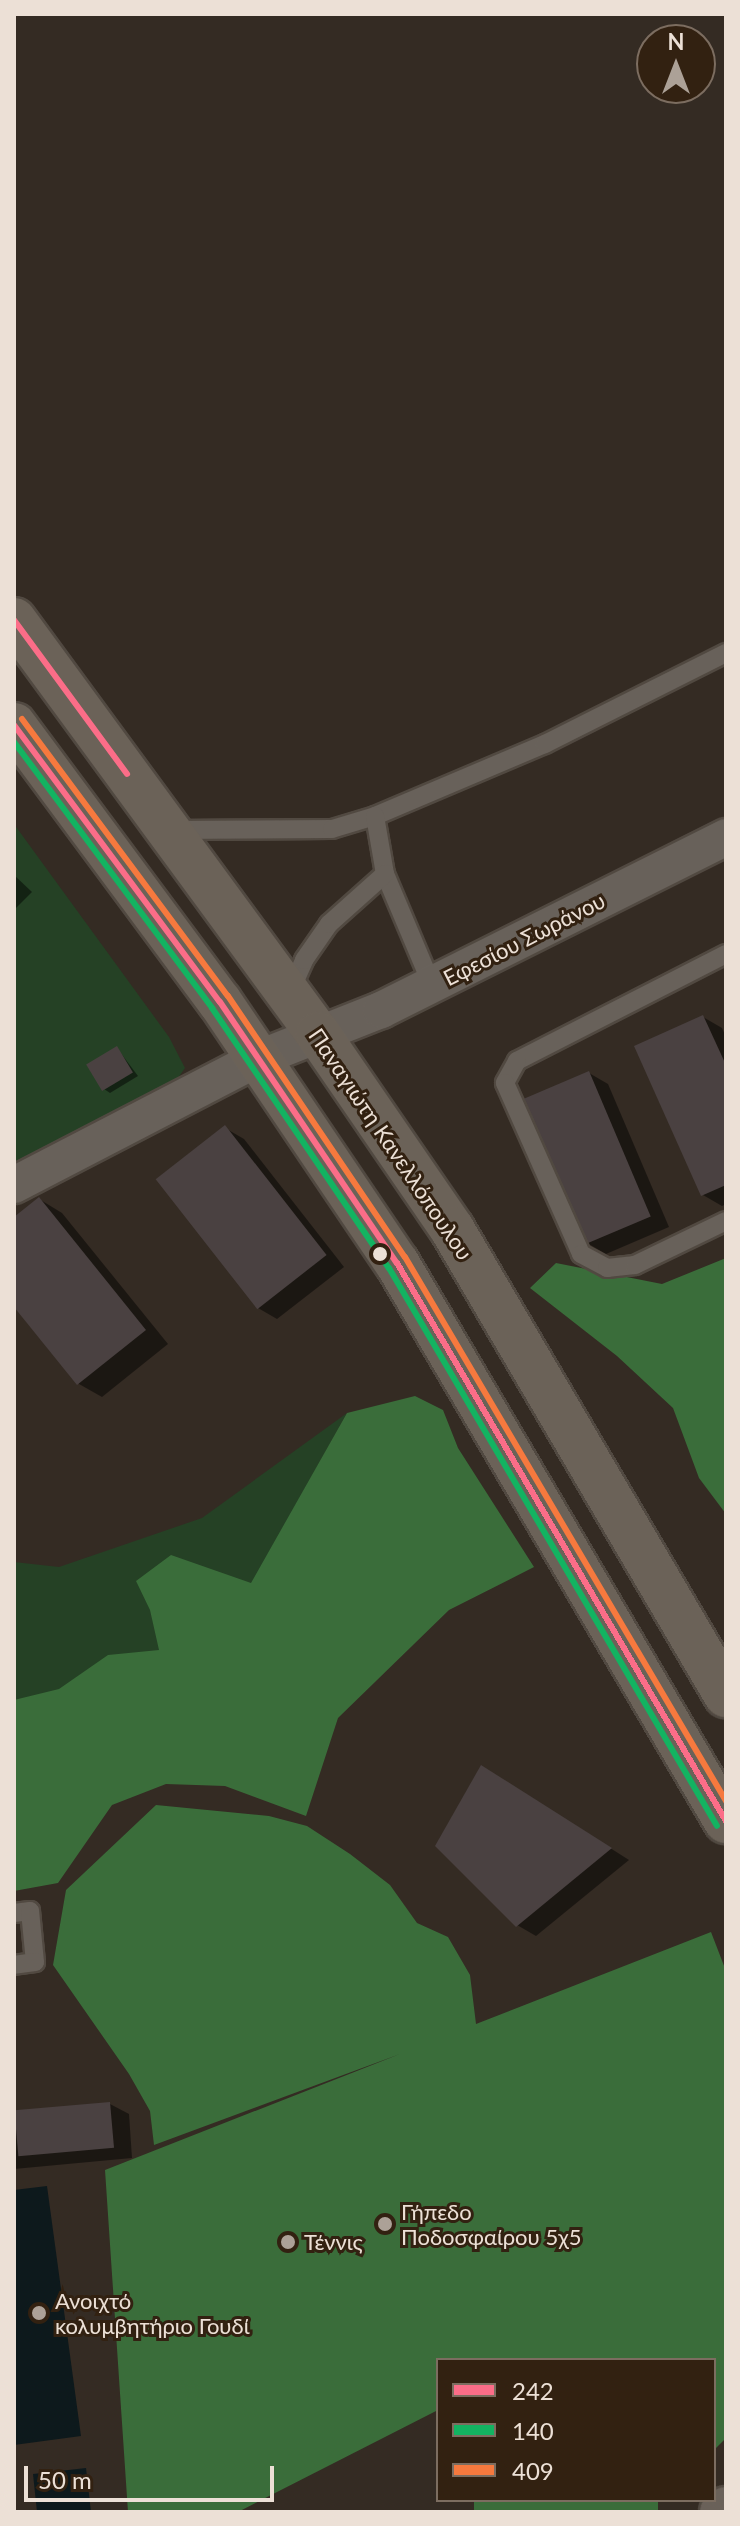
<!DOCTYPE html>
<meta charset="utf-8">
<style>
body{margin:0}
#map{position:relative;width:740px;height:2526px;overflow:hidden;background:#342b23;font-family:Lato,sans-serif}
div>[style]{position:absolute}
.green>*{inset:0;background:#254125}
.forest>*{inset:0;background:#3a6d3a;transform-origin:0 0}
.water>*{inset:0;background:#0d191c}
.shadow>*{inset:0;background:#0007}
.building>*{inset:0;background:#4a4141;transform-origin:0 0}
.roads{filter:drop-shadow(2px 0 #514941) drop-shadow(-2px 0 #514941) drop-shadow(0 2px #514941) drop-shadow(0 -2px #514941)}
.lane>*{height:18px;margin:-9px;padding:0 9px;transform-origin:9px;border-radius:9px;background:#68615a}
.street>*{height:36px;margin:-18px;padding:0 18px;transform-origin:18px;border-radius:18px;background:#68615a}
.secondary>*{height:44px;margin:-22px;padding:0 22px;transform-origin:22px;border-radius:22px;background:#6a6159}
.primary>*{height:44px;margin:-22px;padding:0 22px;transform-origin:22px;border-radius:22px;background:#6b6258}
.bus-1>*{height:6px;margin:-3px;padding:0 3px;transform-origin:3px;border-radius:3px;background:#fb6d88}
.bus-2>*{height:6px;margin:-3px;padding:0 3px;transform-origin:3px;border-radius:3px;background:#13b361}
.bus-3>*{height:6px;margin:-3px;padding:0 3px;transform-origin:3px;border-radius:3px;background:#f6793e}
.dots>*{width:22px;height:22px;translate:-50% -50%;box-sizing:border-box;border:4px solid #322111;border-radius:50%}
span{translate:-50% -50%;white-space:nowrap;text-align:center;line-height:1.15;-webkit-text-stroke:6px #322111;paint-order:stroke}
.street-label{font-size:22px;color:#ece0d6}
.poi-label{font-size:22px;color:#ece0d6}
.left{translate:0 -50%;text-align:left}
.frame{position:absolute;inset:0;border:16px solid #ece0d6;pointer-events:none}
.legend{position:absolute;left:436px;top:2358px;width:280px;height:144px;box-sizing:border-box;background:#322111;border:2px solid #7c6d60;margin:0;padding:10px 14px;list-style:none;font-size:24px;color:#ece0d6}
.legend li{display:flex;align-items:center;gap:16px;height:40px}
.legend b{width:40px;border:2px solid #7c6d60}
.north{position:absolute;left:636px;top:24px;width:80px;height:80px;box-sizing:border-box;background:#322111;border:2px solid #7c6d60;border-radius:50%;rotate:0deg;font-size:22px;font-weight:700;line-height:32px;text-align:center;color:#ece0d6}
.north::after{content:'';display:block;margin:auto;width:28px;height:36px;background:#aca197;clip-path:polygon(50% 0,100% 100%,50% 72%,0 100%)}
.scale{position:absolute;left:24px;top:2466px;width:250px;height:36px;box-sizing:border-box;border:4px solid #ece0d6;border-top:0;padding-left:10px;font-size:24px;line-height:28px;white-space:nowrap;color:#ece0d6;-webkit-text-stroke:6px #322111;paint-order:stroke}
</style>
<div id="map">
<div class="green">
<div style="clip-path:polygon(14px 824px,169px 1037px,185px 1068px,175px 1082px,14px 1168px)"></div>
<div style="clip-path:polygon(347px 1413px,177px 1719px,14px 1747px,14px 1562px,59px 1567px,202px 1518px)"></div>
</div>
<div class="forest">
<div style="clip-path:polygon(726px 1258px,726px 1514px,699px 1478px,673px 1408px,617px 1356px,530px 1288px,556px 1263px,662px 1284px)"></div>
<div style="clip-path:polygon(415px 1396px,443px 1410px,458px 1448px,534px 1567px,449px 1610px,338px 1718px,306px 1816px,225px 1786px,166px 1784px,112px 1805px,58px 1883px,14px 1891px,14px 1700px,59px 1689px,108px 1655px,159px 1650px,150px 1610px,136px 1581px,171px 1555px,251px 1583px,347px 1413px)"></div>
<div style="clip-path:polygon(156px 1805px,269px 1816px,307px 1826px,350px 1854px,390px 1885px,417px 1923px,448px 1937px,470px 1975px,476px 2024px,711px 1932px,726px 1971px,726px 2438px,714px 2450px,714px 2360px,438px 2360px,438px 2410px,238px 2512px,128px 2512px,105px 2170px,400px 2054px,154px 2145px,150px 2111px,129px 2074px,53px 1965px,66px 1890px)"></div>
<div style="left:474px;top:2500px;width:184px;height:12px"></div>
</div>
<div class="water">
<div style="clip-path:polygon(47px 2186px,81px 2436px,14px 2445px,14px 2190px)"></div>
<div style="clip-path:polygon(86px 2468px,91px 2512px,37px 2512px,33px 2474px)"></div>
</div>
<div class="shadow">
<div style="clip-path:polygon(14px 875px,32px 892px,14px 910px)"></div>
<div style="clip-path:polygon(703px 1017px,722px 1028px,726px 1037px,726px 1204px,722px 1206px,703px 1195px)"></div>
<div style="clip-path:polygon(117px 1048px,138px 1076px,110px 1093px,104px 1089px)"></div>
<div style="clip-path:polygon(589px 1073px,608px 1084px,669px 1227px,606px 1254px,587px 1243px)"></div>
<div style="clip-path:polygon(225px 1128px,244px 1139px,344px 1267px,277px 1319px,258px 1308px,158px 1179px)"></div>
<div style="clip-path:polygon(39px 1199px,62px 1213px,168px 1344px,102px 1397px,79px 1384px,14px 1304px,14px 1219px)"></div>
<div style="clip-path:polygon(500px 1778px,629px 1860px,536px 1936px,517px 1925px)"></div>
<div style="clip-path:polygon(110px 2104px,129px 2114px,132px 2158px,14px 2169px,14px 2112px)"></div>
</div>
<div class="building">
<div style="clip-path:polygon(703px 1015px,726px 1065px,726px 1185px,701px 1196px,634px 1046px)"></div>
<div style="left:117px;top:1046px;width:31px;height:36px;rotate:59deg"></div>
<div style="left:589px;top:1071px;width:158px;height:72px;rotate:67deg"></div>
<div style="left:225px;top:1125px;width:165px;height:88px;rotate:52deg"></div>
<div style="clip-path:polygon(39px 1197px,146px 1330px,77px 1385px,14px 1307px,14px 1217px)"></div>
<div style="clip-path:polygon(481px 1765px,612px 1848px,516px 1927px,435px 1846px)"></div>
<div style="left:110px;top:2102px;width:46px;height:96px;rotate:85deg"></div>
</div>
<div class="roads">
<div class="lane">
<div style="left:375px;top:816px;width:185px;rotate:-23deg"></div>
<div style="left:545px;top:744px;width:203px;rotate:-26.7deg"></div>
<div style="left:171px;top:830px;width:161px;rotate:-0.4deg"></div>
<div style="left:332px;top:829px;width:45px;rotate:-16.8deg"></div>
<div style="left:375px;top:816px;width:59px;rotate:80.2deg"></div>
<div style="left:385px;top:874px;width:121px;rotate:67.1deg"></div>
<div style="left:726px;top:954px;width:235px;rotate:152.9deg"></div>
<div style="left:517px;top:1061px;width:25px;rotate:119deg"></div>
<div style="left:505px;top:1083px;width:187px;rotate:66deg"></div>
<div style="left:581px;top:1254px;width:30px;rotate:28deg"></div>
<div style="left:607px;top:1268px;width:28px;rotate:-6deg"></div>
<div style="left:635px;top:1265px;width:101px;rotate:-25.8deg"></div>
<div style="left:290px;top:992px;width:35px;rotate:-66deg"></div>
<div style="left:304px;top:960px;width:44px;rotate:-55.2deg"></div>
<div style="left:329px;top:924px;width:75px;rotate:-41.8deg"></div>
<div style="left:14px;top:1913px;width:16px;rotate:-7deg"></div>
<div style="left:30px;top:1911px;width:51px;rotate:84.4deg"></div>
<div style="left:35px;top:1962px;width:21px;rotate:172deg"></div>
</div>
<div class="street">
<div style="left:14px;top:1185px;width:274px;rotate:-27.4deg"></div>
<div style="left:257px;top:1059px;width:133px;rotate:-21.6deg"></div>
<div style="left:381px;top:1010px;width:386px;rotate:-26.6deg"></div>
</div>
<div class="secondary">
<div style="left:722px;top:2512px;width:5px;rotate:-37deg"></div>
</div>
<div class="primary">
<div style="left:14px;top:620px;width:514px;rotate:53.71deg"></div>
<div style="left:318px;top:1034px;width:237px;rotate:55.5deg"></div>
<div style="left:452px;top:1229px;width:541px;rotate:59.55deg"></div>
<div style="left:14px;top:725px;width:345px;rotate:53.4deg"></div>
<div style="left:220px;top:1002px;width:315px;rotate:55.9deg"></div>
<div style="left:397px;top:1263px;width:648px;rotate:59.48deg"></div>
</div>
</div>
<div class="bus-1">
<div style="left:14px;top:620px;width:191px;rotate:53.7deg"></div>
<div style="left:14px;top:725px;width:345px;rotate:53.4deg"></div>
<div style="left:220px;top:1002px;width:315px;rotate:55.9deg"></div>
<div style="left:397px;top:1263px;width:648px;rotate:59.48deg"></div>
</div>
<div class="bus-2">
<div style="left:14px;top:742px;width:332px;rotate:53.3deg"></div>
<div style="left:212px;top:1008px;width:315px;rotate:55.8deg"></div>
<div style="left:389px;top:1268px;width:647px;rotate:59.55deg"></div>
</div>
<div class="bus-3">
<div style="left:22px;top:719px;width:345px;rotate:53.4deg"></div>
<div style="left:228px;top:996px;width:315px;rotate:55.9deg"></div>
<div style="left:405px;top:1257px;width:632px;rotate:59.46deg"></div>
</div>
<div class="dots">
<div style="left:380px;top:1254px;background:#ece0d6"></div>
<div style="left:385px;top:2224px;background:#aca197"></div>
<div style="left:288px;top:2242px;background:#aca197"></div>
<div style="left:39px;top:2313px;background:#aca197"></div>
</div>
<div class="street-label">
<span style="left:524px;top:939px;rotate:-27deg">Εφεσίου Σωράνου</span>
<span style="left:391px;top:1144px;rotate:56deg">Παναγιώτη Κανελλόπουλου</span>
</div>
<div class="poi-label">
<span class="left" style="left:401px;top:2224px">Γήπεδο<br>Ποδοσφαίρου 5χ5</span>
<span class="left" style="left:304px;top:2242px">Τέννις</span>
<span class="left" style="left:55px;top:2313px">Ανοιχτό<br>κολυμβητήριο Γουδί</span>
</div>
<div class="frame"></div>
<ul class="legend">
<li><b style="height:10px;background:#fb6d88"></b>242</li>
<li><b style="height:10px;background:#13b361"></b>140</li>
<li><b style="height:10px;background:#f6793e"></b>409</li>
</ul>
<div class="north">N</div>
<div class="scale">50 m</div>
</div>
